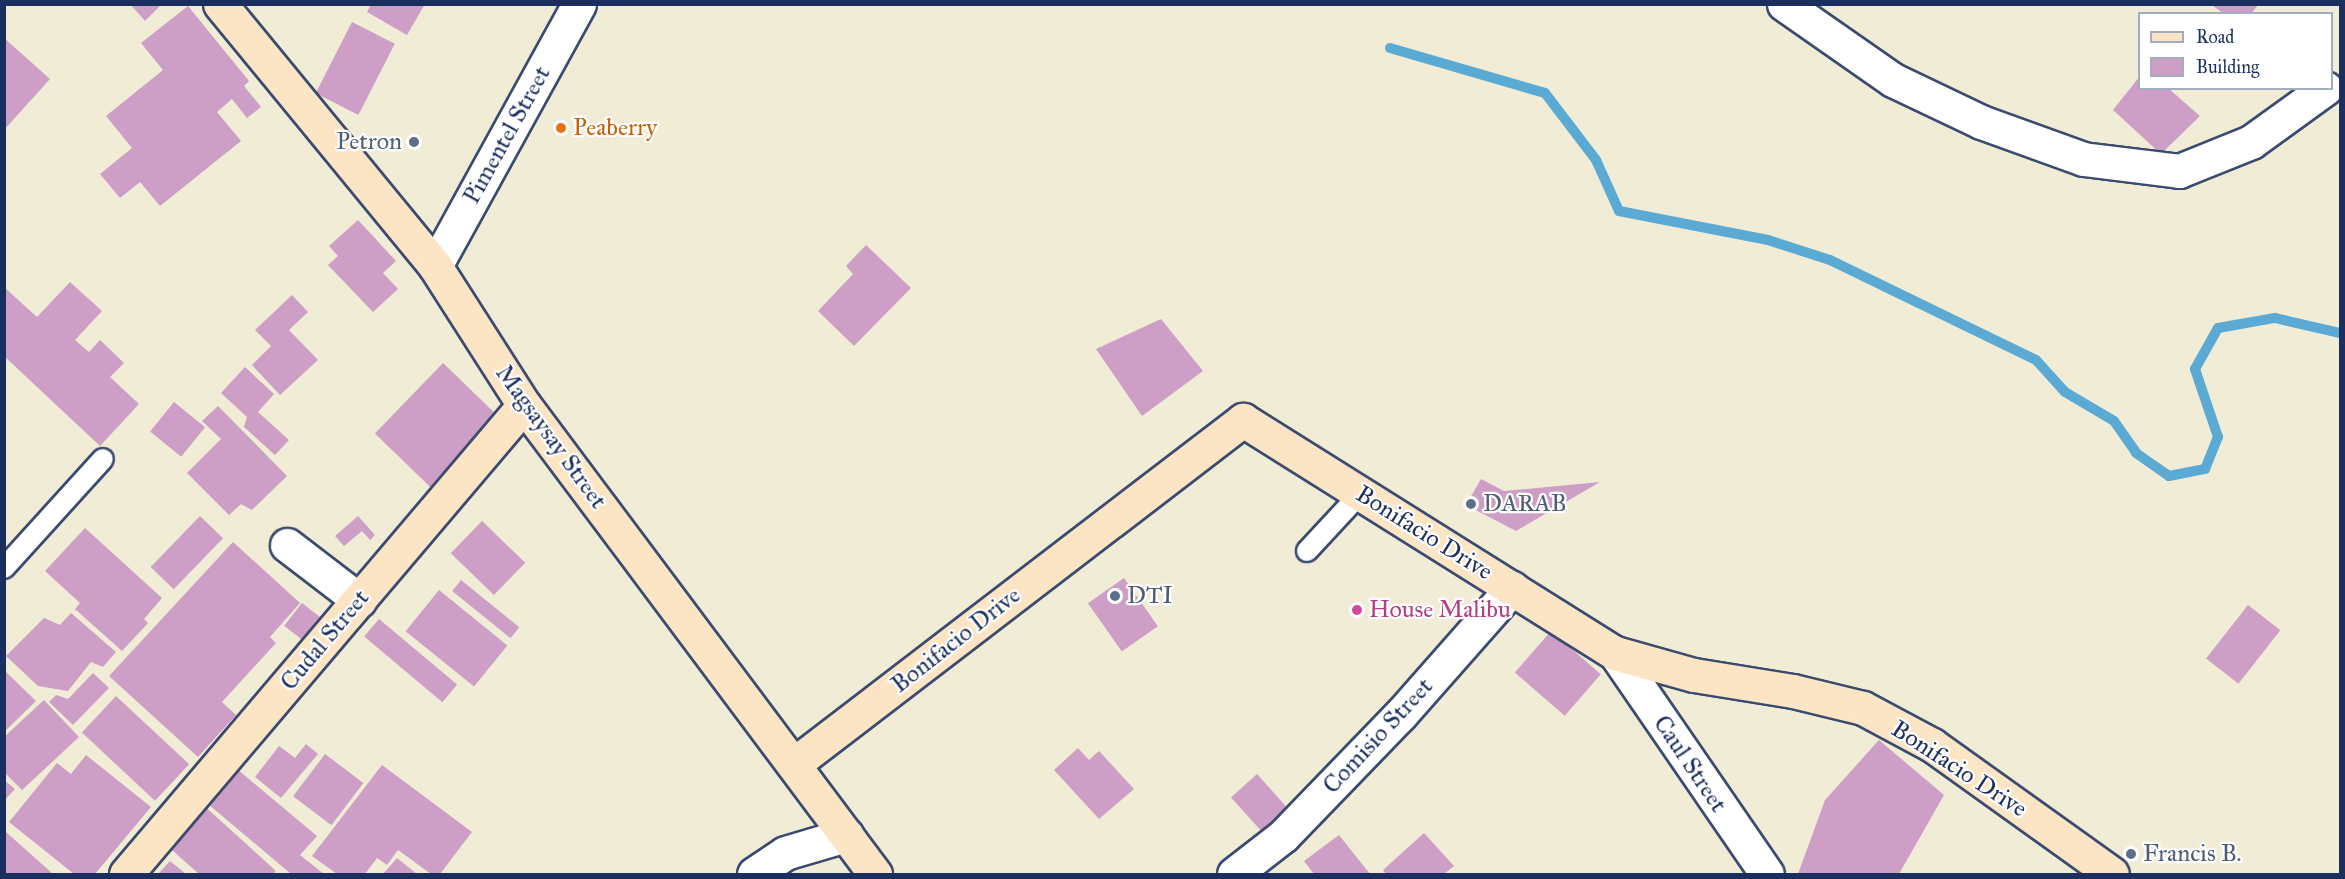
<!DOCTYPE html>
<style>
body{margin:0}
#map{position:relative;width:2345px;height:879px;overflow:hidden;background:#f1ecd6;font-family:"IM FELL Great Primer",serif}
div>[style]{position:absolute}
.stream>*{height:10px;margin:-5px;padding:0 5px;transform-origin:5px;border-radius:5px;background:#5aaad4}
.building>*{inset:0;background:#cd9fc6;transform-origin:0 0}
.roads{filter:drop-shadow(2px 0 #3b4b70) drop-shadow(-2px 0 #3b4b70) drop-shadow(0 2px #3b4b70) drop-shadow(0 -2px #3b4b70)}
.lane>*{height:20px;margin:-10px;padding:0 10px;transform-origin:10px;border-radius:10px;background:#fff}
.street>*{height:33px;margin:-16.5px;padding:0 16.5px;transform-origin:16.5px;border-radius:16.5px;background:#fff}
.secondary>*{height:33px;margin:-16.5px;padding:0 16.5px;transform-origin:16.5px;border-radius:16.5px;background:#fce5c4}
.dots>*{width:16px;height:16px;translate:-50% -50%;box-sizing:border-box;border:3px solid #fff;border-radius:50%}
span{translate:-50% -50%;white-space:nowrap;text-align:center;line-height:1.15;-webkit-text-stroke:4.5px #fff;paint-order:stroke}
.food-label{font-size:24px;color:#c56008}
.left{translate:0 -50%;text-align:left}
.street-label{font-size:24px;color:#1b2f5e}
.service-label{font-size:24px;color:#4e5e75}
.right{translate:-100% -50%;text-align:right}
.hotel-label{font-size:24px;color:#b23c85}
.frame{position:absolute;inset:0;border:6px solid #1b2f5e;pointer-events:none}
.legend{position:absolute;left:2138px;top:12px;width:195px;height:78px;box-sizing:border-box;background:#fff;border:2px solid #a4acbf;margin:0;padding:8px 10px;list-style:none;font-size:18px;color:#1b2f5e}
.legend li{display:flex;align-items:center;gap:12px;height:30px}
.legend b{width:30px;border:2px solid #a4acbf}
</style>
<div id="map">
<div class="stream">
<div style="left:1390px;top:48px;width:161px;rotate:16.2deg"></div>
<div style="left:1545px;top:93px;width:84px;rotate:52.7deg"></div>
<div style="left:1596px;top:160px;width:56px;rotate:65.7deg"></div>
<div style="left:1619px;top:211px;width:152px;rotate:11deg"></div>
<div style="left:1768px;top:240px;width:65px;rotate:17.9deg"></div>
<div style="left:1830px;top:260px;width:229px;rotate:25.9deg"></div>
<div style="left:2036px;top:360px;width:43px;rotate:47.8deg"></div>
<div style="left:2065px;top:392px;width:57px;rotate:30.6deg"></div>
<div style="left:2114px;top:421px;width:39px;rotate:55deg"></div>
<div style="left:2136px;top:453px;width:40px;rotate:34.9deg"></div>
<div style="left:2169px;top:476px;width:37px;rotate:-11deg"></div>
<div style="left:2205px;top:469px;width:35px;rotate:-68deg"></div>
<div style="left:2218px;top:437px;width:72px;rotate:-108.7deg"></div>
<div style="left:2195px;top:369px;width:47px;rotate:-60.7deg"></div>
<div style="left:2218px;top:328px;width:58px;rotate:-10deg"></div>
<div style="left:2275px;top:318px;width:67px;rotate:13deg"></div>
</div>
<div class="building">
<div style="clip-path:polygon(130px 4px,162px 4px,145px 21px)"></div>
<div style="clip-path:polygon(371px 4px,425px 4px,407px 35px,367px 12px)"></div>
<div style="clip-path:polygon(2212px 5px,2258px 5px,2251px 14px,2224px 14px)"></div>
<div style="clip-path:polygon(188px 6px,249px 81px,244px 86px,261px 107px,247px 118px,232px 99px,217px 112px,241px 141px,160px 206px,140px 182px,120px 198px,100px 174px,132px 148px,106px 116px,163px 70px,141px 43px)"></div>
<div style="left:352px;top:22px;width:48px;height:80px;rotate:27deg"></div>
<div style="clip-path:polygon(4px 38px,50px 79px,4px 130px)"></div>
<div style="clip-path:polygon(2140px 76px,2140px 88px,2168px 88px,2200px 116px,2161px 154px,2113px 110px)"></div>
<div style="clip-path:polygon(358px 220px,396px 261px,383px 273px,398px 289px,373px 312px,328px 265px,338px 256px,329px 246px)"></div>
<div style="clip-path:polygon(866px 245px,911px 288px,854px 346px,818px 311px,853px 274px,846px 266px)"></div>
<div style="clip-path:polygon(70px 282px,102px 311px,75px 340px,89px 352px,100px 340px,124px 363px,110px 377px,139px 404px,100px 446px,4px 356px,4px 287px,37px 317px)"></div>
<div style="clip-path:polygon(292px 295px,308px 312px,289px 330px,318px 360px,280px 395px,252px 365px,271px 346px,255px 330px)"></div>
<div style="clip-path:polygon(1161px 319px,1203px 371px,1142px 416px,1096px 349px)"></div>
<div style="left:443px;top:363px;width:78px;height:98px;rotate:44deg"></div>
<div style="clip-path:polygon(245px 367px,274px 394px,258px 412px,289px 440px,275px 455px,244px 427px,247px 417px,221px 393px)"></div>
<div style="left:174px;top:402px;width:40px;height:38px;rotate:39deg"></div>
<div style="clip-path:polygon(218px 406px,287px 476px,252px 510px,241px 504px,229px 515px,187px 473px,221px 439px,202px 421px)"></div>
<div style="clip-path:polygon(1481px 479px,1504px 491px,1600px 482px,1516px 531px,1466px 505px)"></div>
<div style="left:200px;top:516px;width:32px;height:71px;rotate:44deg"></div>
<div style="clip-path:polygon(358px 516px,375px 535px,370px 540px,362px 531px,344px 546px,335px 536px)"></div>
<div style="left:482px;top:521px;width:60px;height:45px;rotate:44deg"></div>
<div style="clip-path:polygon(85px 528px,162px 598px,144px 619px,148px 623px,122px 651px,75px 609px,80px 603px,45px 571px)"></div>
<div style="clip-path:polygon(233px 542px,300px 603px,270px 637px,276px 643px,222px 702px,236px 715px,198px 757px,109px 676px)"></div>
<div style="left:1124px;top:578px;width:59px;height:44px;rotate:55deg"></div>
<div style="left:461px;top:580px;width:75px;height:14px;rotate:39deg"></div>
<div style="left:439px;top:590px;width:88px;height:53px;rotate:39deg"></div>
<div style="left:302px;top:603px;width:28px;height:29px;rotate:38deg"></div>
<div style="left:2248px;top:605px;width:41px;height:68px;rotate:38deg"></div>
<div style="clip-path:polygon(71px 613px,116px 652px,103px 667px,91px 662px,68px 691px,38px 686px,6px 656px,44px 618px,60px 625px)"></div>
<div style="left:379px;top:619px;width:102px;height:23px;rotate:40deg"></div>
<div style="left:1551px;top:631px;width:66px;height:55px;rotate:41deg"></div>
<div style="clip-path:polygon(4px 670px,36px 701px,4px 732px)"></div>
<div style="clip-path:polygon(93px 673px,109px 688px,73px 725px,49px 702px,56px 695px,68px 699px)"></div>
<div style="left:116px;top:696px;width:100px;height:50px;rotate:43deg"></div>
<div style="clip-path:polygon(44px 700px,79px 737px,22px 790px,4px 772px,4px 737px)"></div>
<div style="clip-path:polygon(1879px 740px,1944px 795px,1899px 874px,1798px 874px,1825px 800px)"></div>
<div style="clip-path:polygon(306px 744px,318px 754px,281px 798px,255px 777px,279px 746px,295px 758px)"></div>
<div style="clip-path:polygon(1078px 748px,1089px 760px,1099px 751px,1134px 789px,1099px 819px,1054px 770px)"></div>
<div style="left:325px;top:754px;width:48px;height:53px;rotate:37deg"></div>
<div style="clip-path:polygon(86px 755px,151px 807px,95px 874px,74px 874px,9px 822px,57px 763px,71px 774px)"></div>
<div style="clip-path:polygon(382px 765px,472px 832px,440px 874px,431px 874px,398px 850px,387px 865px,377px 858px,365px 874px,337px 874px,312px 856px)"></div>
<div style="clip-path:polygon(237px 769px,317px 836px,300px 855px,324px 874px,291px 874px,208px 804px)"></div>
<div style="left:1257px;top:774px;width:47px;height:35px;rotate:48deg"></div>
<div style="clip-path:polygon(4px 780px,15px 789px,4px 801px)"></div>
<div style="clip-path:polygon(201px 803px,276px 871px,273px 874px,199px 874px,164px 843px)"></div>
<div style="clip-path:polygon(6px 832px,53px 874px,4px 874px)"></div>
<div style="clip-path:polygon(1424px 833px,1454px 866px,1444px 874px,1386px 874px,1383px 870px)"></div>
<div style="clip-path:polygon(1339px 835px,1370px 874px,1314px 874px,1304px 861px)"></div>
<div style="clip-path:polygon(397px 858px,417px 874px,383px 874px)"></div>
<div style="clip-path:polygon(170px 861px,186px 874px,158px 874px)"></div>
</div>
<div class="roads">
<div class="lane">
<div style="left:1307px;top:551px;width:78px;rotate:-47.1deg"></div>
<div style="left:4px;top:568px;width:147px;rotate:-47.8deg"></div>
</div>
<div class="street">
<div style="left:1784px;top:4px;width:133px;rotate:34.9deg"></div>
<div style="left:1893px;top:80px;width:98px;rotate:25.5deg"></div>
<div style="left:1981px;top:122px;width:109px;rotate:19.9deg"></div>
<div style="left:2083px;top:159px;width:97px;rotate:7.1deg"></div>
<div style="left:2179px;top:171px;width:78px;rotate:-21.9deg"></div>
<div style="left:2251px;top:142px;width:92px;rotate:-35.8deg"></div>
<div style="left:435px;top:266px;width:299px;rotate:-61.2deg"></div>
<div style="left:287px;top:545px;width:91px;rotate:37.4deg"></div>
<div style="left:1615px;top:653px;width:268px;rotate:55.5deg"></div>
<div style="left:754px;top:874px;width:37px;rotate:-34deg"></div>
<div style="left:785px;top:853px;width:64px;rotate:-16.4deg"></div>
<div style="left:1234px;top:874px;width:62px;rotate:-37.8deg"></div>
<div style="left:1283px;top:836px;width:170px;rotate:-46deg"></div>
<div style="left:1401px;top:714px;width:168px;rotate:-48.6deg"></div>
</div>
<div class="secondary">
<div style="left:220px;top:4px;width:339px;rotate:50.6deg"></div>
<div style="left:435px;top:266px;width:165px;rotate:57.4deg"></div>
<div style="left:524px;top:405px;width:586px;rotate:53.19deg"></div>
<div style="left:794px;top:764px;width:566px;rotate:-37.46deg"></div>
<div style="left:1243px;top:420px;width:439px;rotate:32.1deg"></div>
<div style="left:1615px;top:653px;width:82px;rotate:15.6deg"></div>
<div style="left:1694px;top:675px;width:100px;rotate:9.2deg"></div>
<div style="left:1793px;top:691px;width:72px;rotate:13.7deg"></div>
<div style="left:1863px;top:708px;width:78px;rotate:28.2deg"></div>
<div style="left:1932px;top:745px;width:221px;rotate:35.6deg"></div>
<div style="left:126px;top:874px;width:615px;rotate:-49.68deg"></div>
</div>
</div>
<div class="dots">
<div style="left:561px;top:128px;background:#e8710a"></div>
<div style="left:414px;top:142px;background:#5c6f8a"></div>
<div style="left:1471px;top:504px;background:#5c6f8a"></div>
<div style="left:1115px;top:596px;background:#5c6f8a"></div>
<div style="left:1357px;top:610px;background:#d1479c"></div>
<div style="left:2131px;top:854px;background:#5c6f8a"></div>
</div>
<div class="food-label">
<span class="left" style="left:573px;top:128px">Peaberry</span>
</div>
<div class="street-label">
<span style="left:507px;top:135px;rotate:-61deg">Pimentel Street</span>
<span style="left:551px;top:437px;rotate:54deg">Magsaysay Street</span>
<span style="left:1424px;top:533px;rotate:32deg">Bonifacio Drive</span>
<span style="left:325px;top:640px;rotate:-50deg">Cudal Street</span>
<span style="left:956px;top:640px;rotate:-38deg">Bonifacio Drive</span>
<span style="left:1378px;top:736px;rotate:-47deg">Comisio Street</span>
<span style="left:1690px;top:764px;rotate:56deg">Caul Street</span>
<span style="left:1959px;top:769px;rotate:33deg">Bonifacio Drive</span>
</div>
<div class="service-label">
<span class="right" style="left:402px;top:142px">Petron</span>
<span class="left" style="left:1483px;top:504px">DARAB</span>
<span class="left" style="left:1127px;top:596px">DTI</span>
<span class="left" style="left:2143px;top:854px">Francis B.</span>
</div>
<div class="hotel-label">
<span class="left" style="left:1369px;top:610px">House Malibu</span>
</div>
<div class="frame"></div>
<ul class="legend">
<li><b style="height:8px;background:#fce5c4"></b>Road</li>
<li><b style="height:16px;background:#cd9fc6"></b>Building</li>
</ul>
</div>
